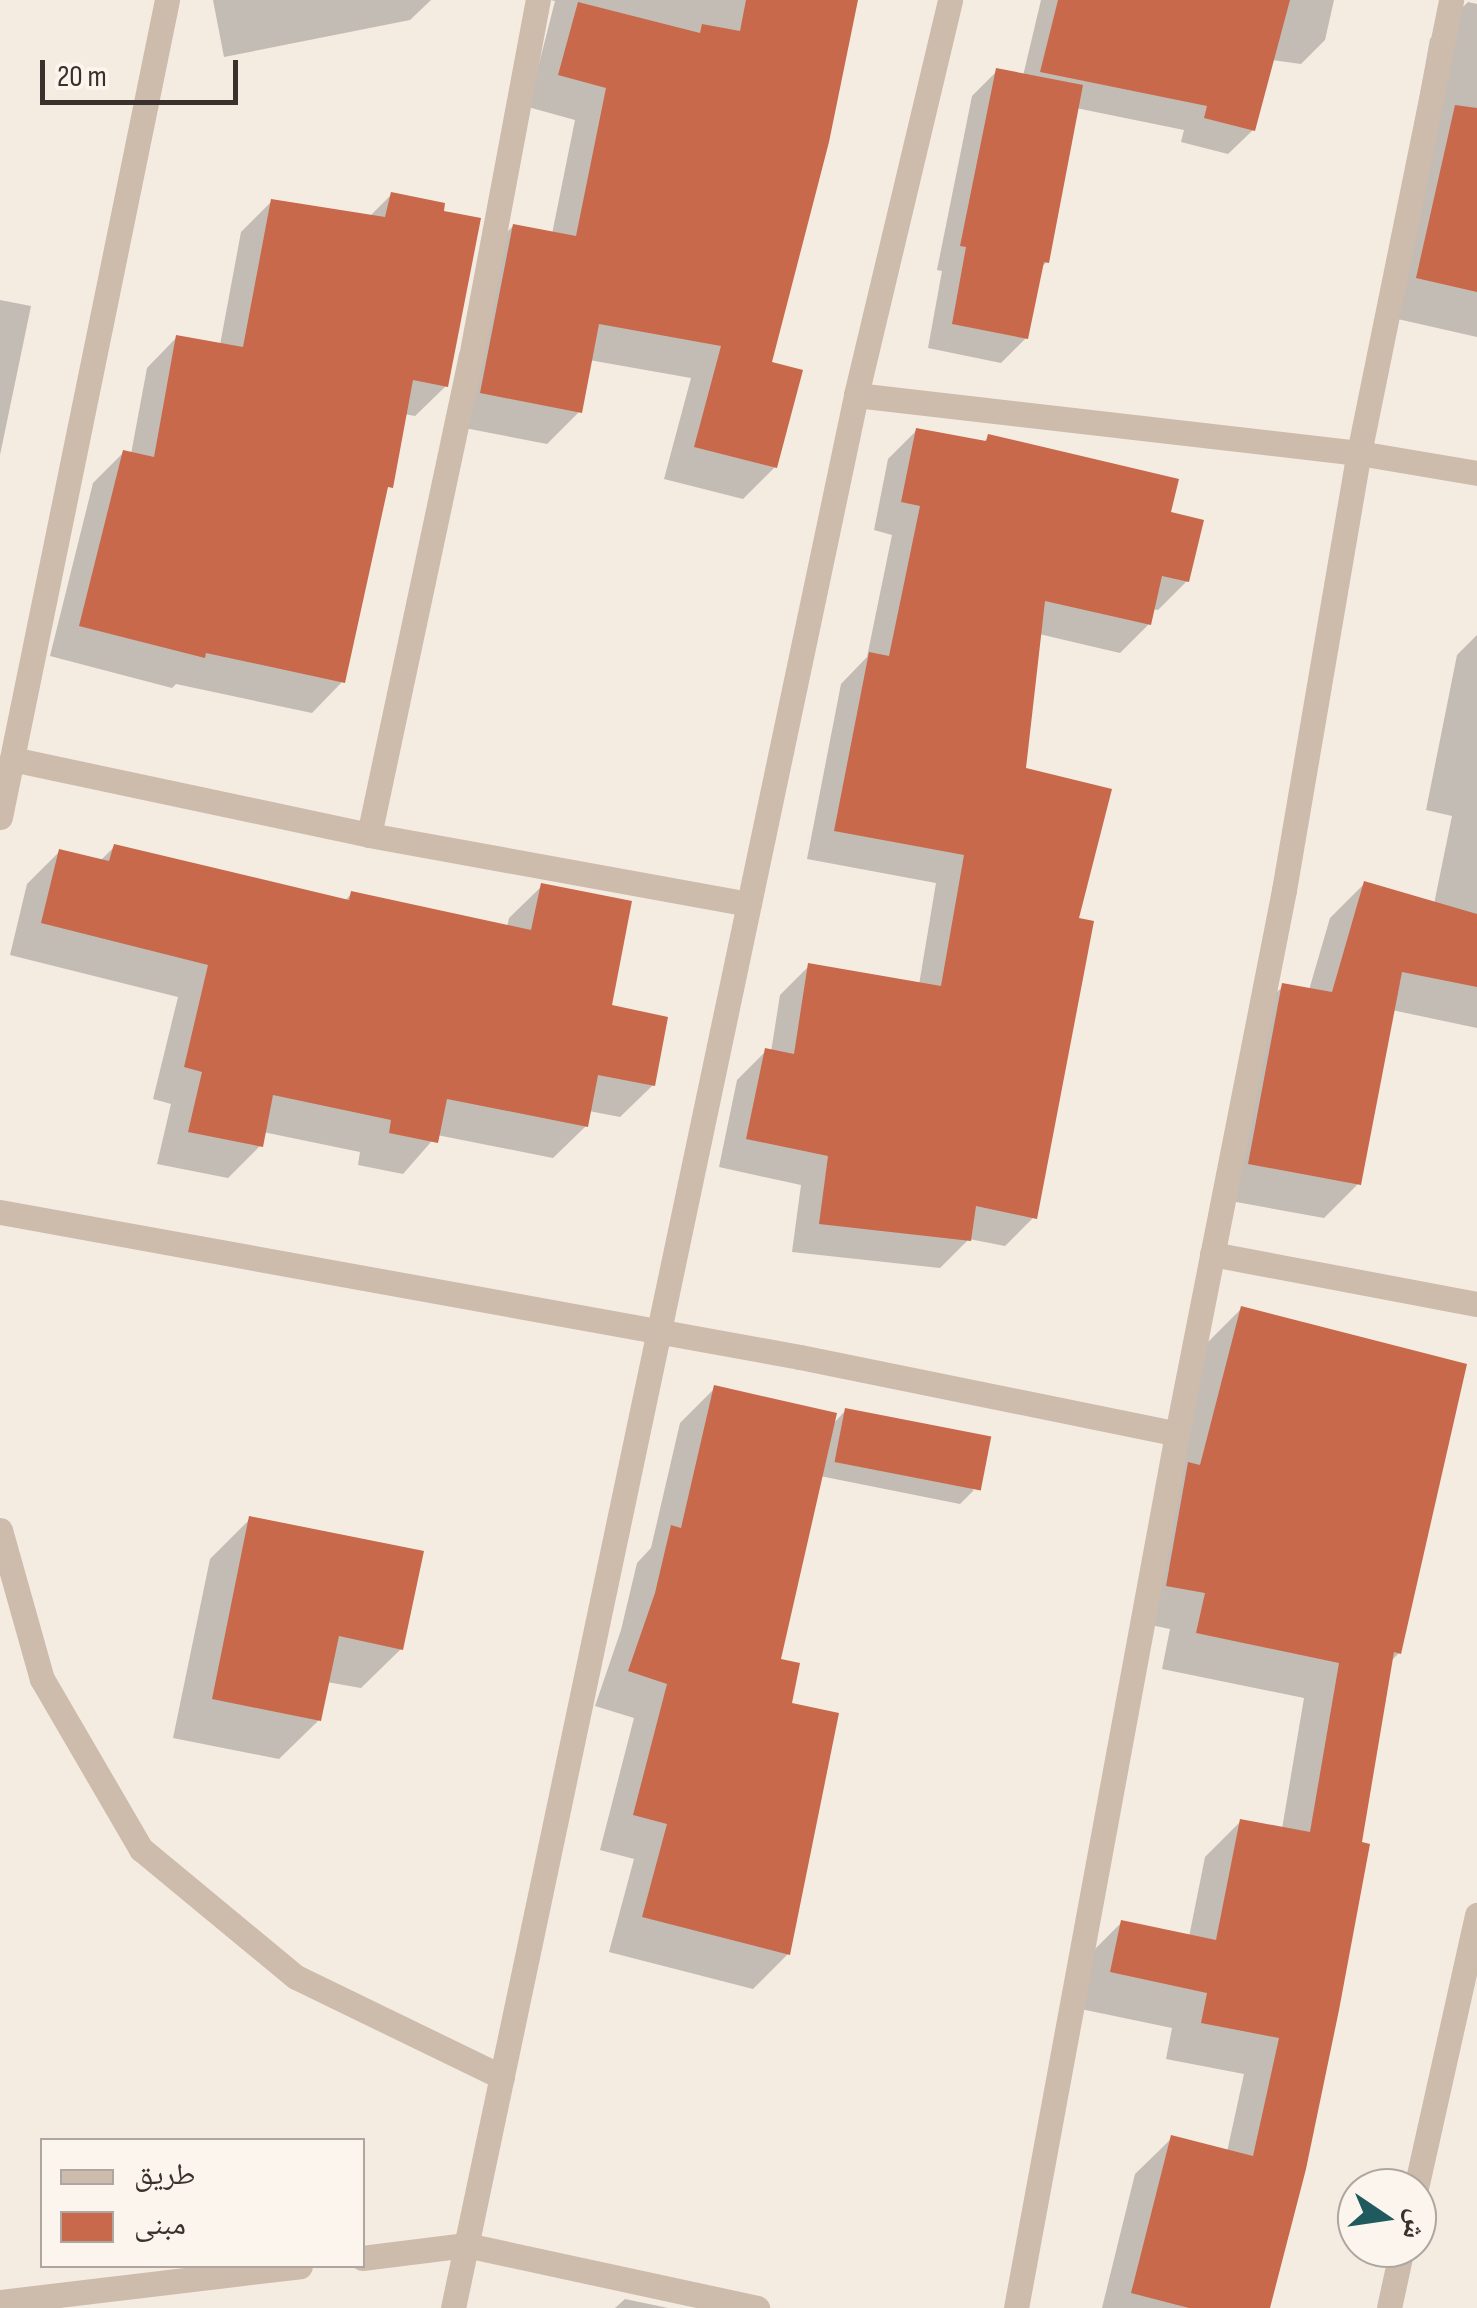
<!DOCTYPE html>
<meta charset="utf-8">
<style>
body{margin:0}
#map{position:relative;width:1477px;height:2308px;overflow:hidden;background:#f4ebe1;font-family:"Sofia Sans Condensed","Noto Naskh Arabic",sans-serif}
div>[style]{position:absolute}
.shadow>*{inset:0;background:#0003}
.building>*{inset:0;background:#c8694b;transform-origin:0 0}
.minor>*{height:25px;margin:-12.5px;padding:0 12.5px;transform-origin:12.5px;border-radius:12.5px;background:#cdbbac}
span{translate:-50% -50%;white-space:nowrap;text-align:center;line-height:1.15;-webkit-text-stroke:10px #fbf5ee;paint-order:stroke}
.legend{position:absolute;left:40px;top:2138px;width:325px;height:130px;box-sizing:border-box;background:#fbf5ee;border:2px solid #aea6a0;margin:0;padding:12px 18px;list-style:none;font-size:30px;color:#3b302b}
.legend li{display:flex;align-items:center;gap:20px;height:50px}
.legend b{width:50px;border:2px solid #aea6a0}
.north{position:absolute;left:1337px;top:2168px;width:100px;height:100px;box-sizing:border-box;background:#fbf5ee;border:2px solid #aea6a0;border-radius:50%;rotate:103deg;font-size:28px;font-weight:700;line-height:40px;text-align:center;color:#3b302b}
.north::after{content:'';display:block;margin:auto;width:35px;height:45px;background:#1f5a5e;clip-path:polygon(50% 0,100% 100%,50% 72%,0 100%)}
.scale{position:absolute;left:40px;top:60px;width:198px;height:45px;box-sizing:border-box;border:5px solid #3b302b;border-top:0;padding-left:12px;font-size:30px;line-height:35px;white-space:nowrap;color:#3b302b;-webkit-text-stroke:8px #fbf5ee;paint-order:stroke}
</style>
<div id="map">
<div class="shadow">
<div style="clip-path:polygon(213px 0,431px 0,410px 20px,224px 57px)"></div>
<div style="clip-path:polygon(550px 0,856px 0,769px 364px,775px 467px,743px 499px,664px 479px,691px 378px,589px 360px,579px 412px,547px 444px,449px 425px,481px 259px,513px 226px,552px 234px,575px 120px,528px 107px,555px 1px)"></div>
<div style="clip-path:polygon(1041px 0,1334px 0,1325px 40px,1301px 64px,1272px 60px,1253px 130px,1228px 154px,1181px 142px,1184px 130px,1076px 108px,1047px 262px,1040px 268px,1026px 338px,1001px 363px,928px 348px,942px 271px,937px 270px,972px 96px,997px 71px,1023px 76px)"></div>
<div style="clip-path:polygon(1468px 2px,1477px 4px,1477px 337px,1380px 315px,1430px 39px)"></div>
<div style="clip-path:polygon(391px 195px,446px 386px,415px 416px,404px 414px,342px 682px,312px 713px,176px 684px,172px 688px,50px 656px,93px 483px,124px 452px,131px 454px,147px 368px,177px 337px,220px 345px,241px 232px,272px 201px,369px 217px)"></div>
<div style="clip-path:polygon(0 300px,31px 306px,0 455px)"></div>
<div style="clip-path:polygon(917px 430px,983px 443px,989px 437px,1168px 514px,1187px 581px,1158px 610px,1152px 609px,1149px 624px,1120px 653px,1039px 634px,1023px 770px,1076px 920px,1034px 1217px,1005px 1246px,969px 1239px,940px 1268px,792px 1252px,801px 1185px,719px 1167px,737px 1080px,766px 1051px,771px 1052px,780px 995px,809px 966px,919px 985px,936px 883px,807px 859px,841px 684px,867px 657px,892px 535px,874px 530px,888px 459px)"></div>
<div style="clip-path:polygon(1477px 635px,1477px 1028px,1392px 1010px,1359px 1183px,1324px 1218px,1214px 1198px,1249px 1020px,1283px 986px,1309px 990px,1330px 918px,1364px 884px,1434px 904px,1452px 816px,1426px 810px,1457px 655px)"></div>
<div style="clip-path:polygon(114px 847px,344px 902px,351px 894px,507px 927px,509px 918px,542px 886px,653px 1085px,620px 1117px,589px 1111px,586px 1126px,553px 1158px,437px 1135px,403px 1174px,358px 1165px,360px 1152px,263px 1132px,260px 1146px,228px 1178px,157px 1164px,171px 1104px,153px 1099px,178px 997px,10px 955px,27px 884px,59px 852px,100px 861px)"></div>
<div style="clip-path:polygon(1241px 1309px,1399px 1653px,1390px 1662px,1267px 2308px,1102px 2308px,1135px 2174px,1172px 2138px,1227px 2152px,1244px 2074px,1166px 2059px,1172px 2028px,1076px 2008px,1086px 1958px,1122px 1922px,1189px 1937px,1205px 1857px,1241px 1821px,1282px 1829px,1304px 1698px,1162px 1669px,1170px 1629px,1131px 1621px,1205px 1345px)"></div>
<div style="clip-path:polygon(715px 1388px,832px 1425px,846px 1410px,974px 1490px,960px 1504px,820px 1476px,778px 1661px,789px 1705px,788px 1954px,753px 1989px,609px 1952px,634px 1859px,600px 1850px,634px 1718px,595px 1706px,621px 1630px,637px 1563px,651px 1548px,680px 1423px)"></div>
<div style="clip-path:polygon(250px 1519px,401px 1649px,361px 1688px,327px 1682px,319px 1720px,279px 1759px,173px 1738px,210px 1559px)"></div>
<div style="clip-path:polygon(625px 2299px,668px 2308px,615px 2308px)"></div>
</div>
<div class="building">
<div style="clip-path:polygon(746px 0,858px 0,829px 142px,772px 362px,803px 370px,777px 468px,694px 447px,721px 346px,599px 324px,582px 413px,480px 393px,513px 224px,576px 236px,606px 88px,558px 75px,578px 2px,700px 33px,702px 24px,740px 31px)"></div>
<div style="clip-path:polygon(1058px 0,1290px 0,1255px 131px,1204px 118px,1207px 106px,1040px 72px)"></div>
<div style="clip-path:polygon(996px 68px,1083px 85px,1049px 263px,1044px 262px,1028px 339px,952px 324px,966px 247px,960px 246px)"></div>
<div style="clip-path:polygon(1455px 105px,1477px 108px,1477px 292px,1416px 278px)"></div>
<div style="clip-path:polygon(391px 192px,445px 203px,444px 211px,481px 218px,448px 387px,413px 380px,393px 488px,388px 487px,345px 683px,206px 653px,205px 658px,79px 626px,123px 450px,154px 457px,176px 335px,243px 347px,271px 199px,385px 217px)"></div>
<div style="clip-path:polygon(916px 428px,986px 441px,988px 434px,1179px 479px,1171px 512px,1204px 520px,1189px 582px,1162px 576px,1151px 625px,1045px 601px,1026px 768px,1112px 789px,1079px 918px,1094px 921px,1037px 1219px,976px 1206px,971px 1241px,819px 1224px,828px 1156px,746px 1139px,765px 1048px,794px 1054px,808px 963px,941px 986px,964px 855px,834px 831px,869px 652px,889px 656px,920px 506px,901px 502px)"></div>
<div style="clip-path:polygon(114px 844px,349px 900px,351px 891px,531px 930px,541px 883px,632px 901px,612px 1005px,668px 1017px,655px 1086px,598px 1075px,588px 1127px,447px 1099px,438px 1143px,389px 1133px,391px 1120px,273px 1095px,263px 1147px,188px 1132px,202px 1072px,184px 1067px,208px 965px,41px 923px,59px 849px,109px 861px)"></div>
<div style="clip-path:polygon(1364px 881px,1477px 914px,1477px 987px,1402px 972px,1361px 1185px,1248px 1164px,1282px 983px,1332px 992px)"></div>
<div style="clip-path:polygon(1241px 1306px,1467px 1364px,1401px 1654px,1394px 1652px,1362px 1842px,1370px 1844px,1339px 2010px,1306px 2169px,1270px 2308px,1189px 2308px,1131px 2293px,1171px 2135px,1253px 2156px,1279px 2038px,1201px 2023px,1207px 1993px,1110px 1972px,1121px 1920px,1216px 1940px,1240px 1819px,1310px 1832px,1339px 1663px,1196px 1633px,1205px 1593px,1166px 1586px,1188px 1462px,1200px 1465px)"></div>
<div style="clip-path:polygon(714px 1385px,837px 1413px,781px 1659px,800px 1663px,792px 1703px,839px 1713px,790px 1955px,642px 1917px,667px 1824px,633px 1815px,667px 1684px,628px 1671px,655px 1593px,671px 1525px,681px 1528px)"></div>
<div style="left:845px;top:1408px;width:149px;height:55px;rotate:11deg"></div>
<div style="clip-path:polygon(249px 1516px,424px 1551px,403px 1650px,339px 1636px,321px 1721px,212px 1699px)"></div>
</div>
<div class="minor">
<div style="left:856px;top:395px;width:506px;rotate:6.58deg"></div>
<div style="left:1359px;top:453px;width:120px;rotate:9.6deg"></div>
<div style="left:12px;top:759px;width:365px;rotate:12deg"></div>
<div style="left:369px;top:835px;width:386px;rotate:10.3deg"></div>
<div style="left:0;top:817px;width:834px;rotate:-78.45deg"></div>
<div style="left:369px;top:835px;width:489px;rotate:-78deg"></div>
<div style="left:471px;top:357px;width:363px;rotate:-79.4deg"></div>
<div style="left:0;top:1212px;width:813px;rotate:10.27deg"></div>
<div style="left:800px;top:1357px;width:385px;rotate:11.5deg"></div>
<div style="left:1212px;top:1254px;width:270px;rotate:10.7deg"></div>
<div style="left:0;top:1530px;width:155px;rotate:74.3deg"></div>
<div style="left:42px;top:1679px;width:197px;rotate:59.8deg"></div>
<div style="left:141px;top:1849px;width:201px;rotate:39.6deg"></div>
<div style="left:296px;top:1977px;width:229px;rotate:25.9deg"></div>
<div style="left:1416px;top:2188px;width:280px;rotate:-77.4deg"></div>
<div style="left:362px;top:2258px;width:105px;rotate:-7.1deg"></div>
<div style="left:466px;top:2245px;width:298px;rotate:12.2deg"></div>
<div style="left:0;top:2302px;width:302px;rotate:-6.8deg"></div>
<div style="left:453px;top:2308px;width:1955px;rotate:-78.1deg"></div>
<div style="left:856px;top:395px;width:406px;rotate:-76.6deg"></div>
<div style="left:1016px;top:2308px;width:889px;rotate:-79.56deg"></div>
<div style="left:1177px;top:1434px;width:554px;rotate:-78.87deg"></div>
<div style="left:1284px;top:890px;width:443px;rotate:-80.3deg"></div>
<div style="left:1359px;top:453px;width:462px;rotate:-78.5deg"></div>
<div style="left:1389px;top:2308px;width:61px;rotate:-77.8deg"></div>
</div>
<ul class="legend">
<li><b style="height:12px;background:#cdbbac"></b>طريق</li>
<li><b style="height:28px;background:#c8694b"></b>مبنى</li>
</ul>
<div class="north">ش</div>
<div class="scale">20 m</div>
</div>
